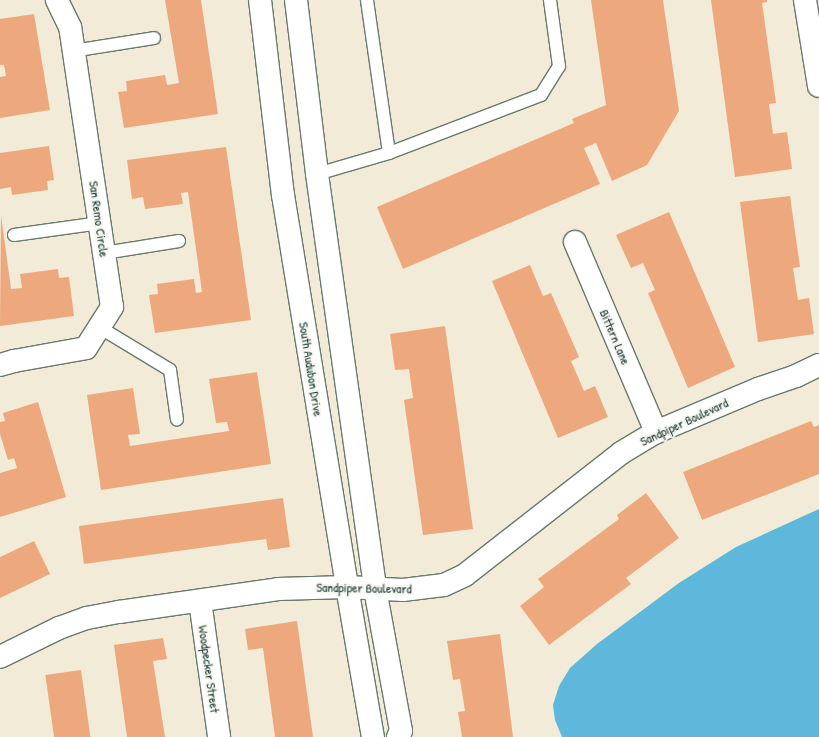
<!DOCTYPE html>
<style>
body{margin:0}
#map{position:relative;width:819px;height:737px;overflow:hidden;background:#f1ebd8;font-family:"Patrick Hand",sans-serif}
div>[style]{position:absolute}
.water>*{inset:0;background:#5db8db}
.building>*{inset:0;background:#eda87d;transform-origin:0 0}
.roads{filter:drop-shadow(1px 0 #687a6d) drop-shadow(-1px 0 #687a6d) drop-shadow(0 1px #687a6d) drop-shadow(0 -1px #687a6d)}
.service>*{height:12px;margin:-6px;padding:0 6px;transform-origin:6px;border-radius:6px;background:#fff}
.minor>*{height:22px;margin:-11px;padding:0 11px;transform-origin:11px;border-radius:11px;background:#fff}
span{translate:-50% -50%;white-space:nowrap;text-align:center;line-height:1.15;-webkit-text-stroke:4px #f6f6f2;paint-order:stroke}
.street-label{font-size:13px;color:#1f3d34}
</style>
<div id="map">
<div class="water">
<div style="clip-path:polygon(819px 509px,819px 737px,562px 737px,555px 720px,553px 705px,559px 686px,570px 668px,597px 644px,679px 583px,736px 547px)"></div>
</div>
<div class="building">
<div style="clip-path:polygon(165px 0,201px 0,218px 114px,124px 128px,118px 92px,127px 91px,126px 81px,165px 75px,167px 85px,179px 83px)"></div>
<div style="clip-path:polygon(591px 0,663px 0,679px 111px,647px 165px,612px 181px,596px 143px,584px 148px,600px 184px,403px 269px,377px 207px,574px 123px,572px 119px,606px 105px)"></div>
<div style="clip-path:polygon(711px 0,767px 0,767px 2px,762px 3px,776px 103px,769px 104px,773px 134px,787px 132px,792px 169px,735px 177px)"></div>
<div style="clip-path:polygon(34px 14px,50px 110px,0 118px,0 77px,6px 76px,4px 65px,0 65px,0 19px)"></div>
<div style="clip-path:polygon(49px 146px,54px 180px,47px 181px,48px 190px,12px 195px,11px 187px,0 189px,0 153px)"></div>
<div style="clip-path:polygon(226px 147px,251px 320px,155px 333px,149px 295px,158px 294px,157px 284px,194px 279px,196px 293px,202px 292px,188px 192px,181px 193px,183px 204px,145px 209px,143px 197px,132px 199px,127px 160px)"></div>
<div style="clip-path:polygon(790px 196px,800px 267px,793px 268px,798px 300px,809px 298px,814px 334px,758px 342px,740px 202px)"></div>
<div style="clip-path:polygon(669px 212px,735px 367px,688px 388px,648px 293px,655px 290px,643px 263px,631px 268px,616px 235px)"></div>
<div style="clip-path:polygon(1px 215px,11px 289px,22px 288px,20px 274px,58px 269px,59px 278px,69px 277px,74px 316px,0 326px)"></div>
<div style="clip-path:polygon(530px 265px,543px 296px,551px 293px,579px 357px,571px 361px,584px 391px,595px 386px,608px 417px,558px 438px,492px 281px)"></div>
<div style="clip-path:polygon(445px 326px,473px 529px,423px 535px,404px 400px,413px 398px,409px 369px,395px 370px,390px 334px)"></div>
<div style="clip-path:polygon(257px 372px,271px 464px,101px 490px,87px 395px,133px 388px,140px 434px,128px 435px,130px 446px,229px 431px,227px 422px,216px 423px,209px 379px)"></div>
<div style="clip-path:polygon(38px 402px,66px 497px,0 517px,0 473px,17px 468px,14px 458px,8px 460px,0 434px,0 422px,5px 421px,3px 413px)"></div>
<div style="clip-path:polygon(811px 421px,814px 427px,819px 425px,819px 474px,702px 520px,683px 472px)"></div>
<div style="clip-path:polygon(646px 493px,679px 538px,626px 578px,631px 584px,549px 645px,520px 606px,544px 587px,538px 579px,619px 519px,617px 515px)"></div>
<div style="clip-path:polygon(283px 498px,290px 547px,268px 550px,266px 539px,84px 564px,79px 526px)"></div>
<div style="clip-path:polygon(34px 541px,50px 574px,0 598px,0 557px)"></div>
<div style="clip-path:polygon(297px 621px,313px 737px,275px 737px,263px 648px,248px 650px,245px 629px)"></div>
<div style="clip-path:polygon(500px 634px,513px 737px,462px 737px,458px 712px,465px 711px,460px 679px,453px 680px,447px 641px)"></div>
<div style="clip-path:polygon(163px 638px,167px 659px,153px 661px,165px 737px,127px 737px,114px 645px)"></div>
<div style="left:81px;top:670px;width:68px;height:36px;rotate:82deg"></div>
</div>
<div class="roads">
<div class="service">
<div style="left:73px;top:51px;width:82px;rotate:-9.1deg"></div>
<div style="left:389px;top:153px;width:163px;rotate:-20.9deg"></div>
<div style="left:541px;top:95px;width:34px;rotate:-58deg"></div>
<div style="left:559px;top:66px;width:67px;rotate:-97.8deg"></div>
<div style="left:317px;top:174px;width:75px;rotate:-16.3deg"></div>
<div style="left:389px;top:153px;width:155px;rotate:-98.2deg"></div>
<div style="left:14px;top:235px;width:87px;rotate:-7.9deg"></div>
<div style="left:104px;top:253px;width:76px;rotate:-9.1deg"></div>
<div style="left:99px;top:327px;width:83px;rotate:31.2deg"></div>
<div style="left:170px;top:370px;width:50px;rotate:82deg"></div>
</div>
<div class="minor">
<div style="left:260px;top:0;width:196px;rotate:83.3deg"></div>
<div style="left:283px;top:195px;width:397px;rotate:80.7deg"></div>
<div style="left:347px;top:587px;width:152px;rotate:80.2deg"></div>
<div style="left:296px;top:0;width:175px;rotate:83.1deg"></div>
<div style="left:317px;top:174px;width:419px;rotate:82deg"></div>
<div style="left:375px;top:589px;width:144px;rotate:79.6deg"></div>
<div style="left:401px;top:731px;width:7px;rotate:117deg"></div>
<div style="left:805px;top:0;width:87px;rotate:80.8deg"></div>
<div style="left:575px;top:242px;width:207px;rotate:66.9deg"></div>
<div style="left:0;top:365px;width:15px;rotate:-16deg"></div>
<div style="left:14px;top:361px;width:73px;rotate:-10.2deg"></div>
<div style="left:86px;top:348px;width:49px;rotate:-57.6deg"></div>
<div style="left:112px;top:307px;width:283px;rotate:-98.5deg"></div>
<div style="left:70px;top:27px;width:30px;rotate:-116deg"></div>
<div style="left:200px;top:601px;width:137px;rotate:82deg"></div>
<div style="left:0;top:657px;width:66px;rotate:-26.2deg"></div>
<div style="left:59px;top:628px;width:30px;rotate:-20deg"></div>
<div style="left:87px;top:618px;width:33px;rotate:-11deg"></div>
<div style="left:119px;top:612px;width:161px;rotate:-8.2deg"></div>
<div style="left:278px;top:589px;width:69px;rotate:-1.7deg"></div>
<div style="left:347px;top:587px;width:56px;rotate:3.1deg"></div>
<div style="left:403px;top:590px;width:41px;rotate:-7deg"></div>
<div style="left:444px;top:585px;width:23px;rotate:-25deg"></div>
<div style="left:465px;top:575px;width:198px;rotate:-38deg"></div>
<div style="left:621px;top:453px;width:41px;rotate:-31deg"></div>
<div style="left:656px;top:432px;width:111px;rotate:-22.9deg"></div>
<div style="left:758px;top:389px;width:40px;rotate:-18.9deg"></div>
<div style="left:796px;top:376px;width:25px;rotate:-26deg"></div>
</div>
</div>
<div class="street-label">
<span style="left:99px;top:219px;rotate:82deg">San Remo Circle</span>
<span style="left:615px;top:337px;rotate:67deg">Bittern Lane</span>
<span style="left:311px;top:369px;rotate:81deg">South Audubon Drive</span>
<span style="left:684px;top:422px;rotate:-25deg">Sandpiper Boulevard</span>
<span style="left:364px;top:588px;rotate:1deg">Sandpiper Boulevard</span>
<span style="left:209px;top:669px;rotate:82deg">Woodpecker Street</span>
</div>
</div>
